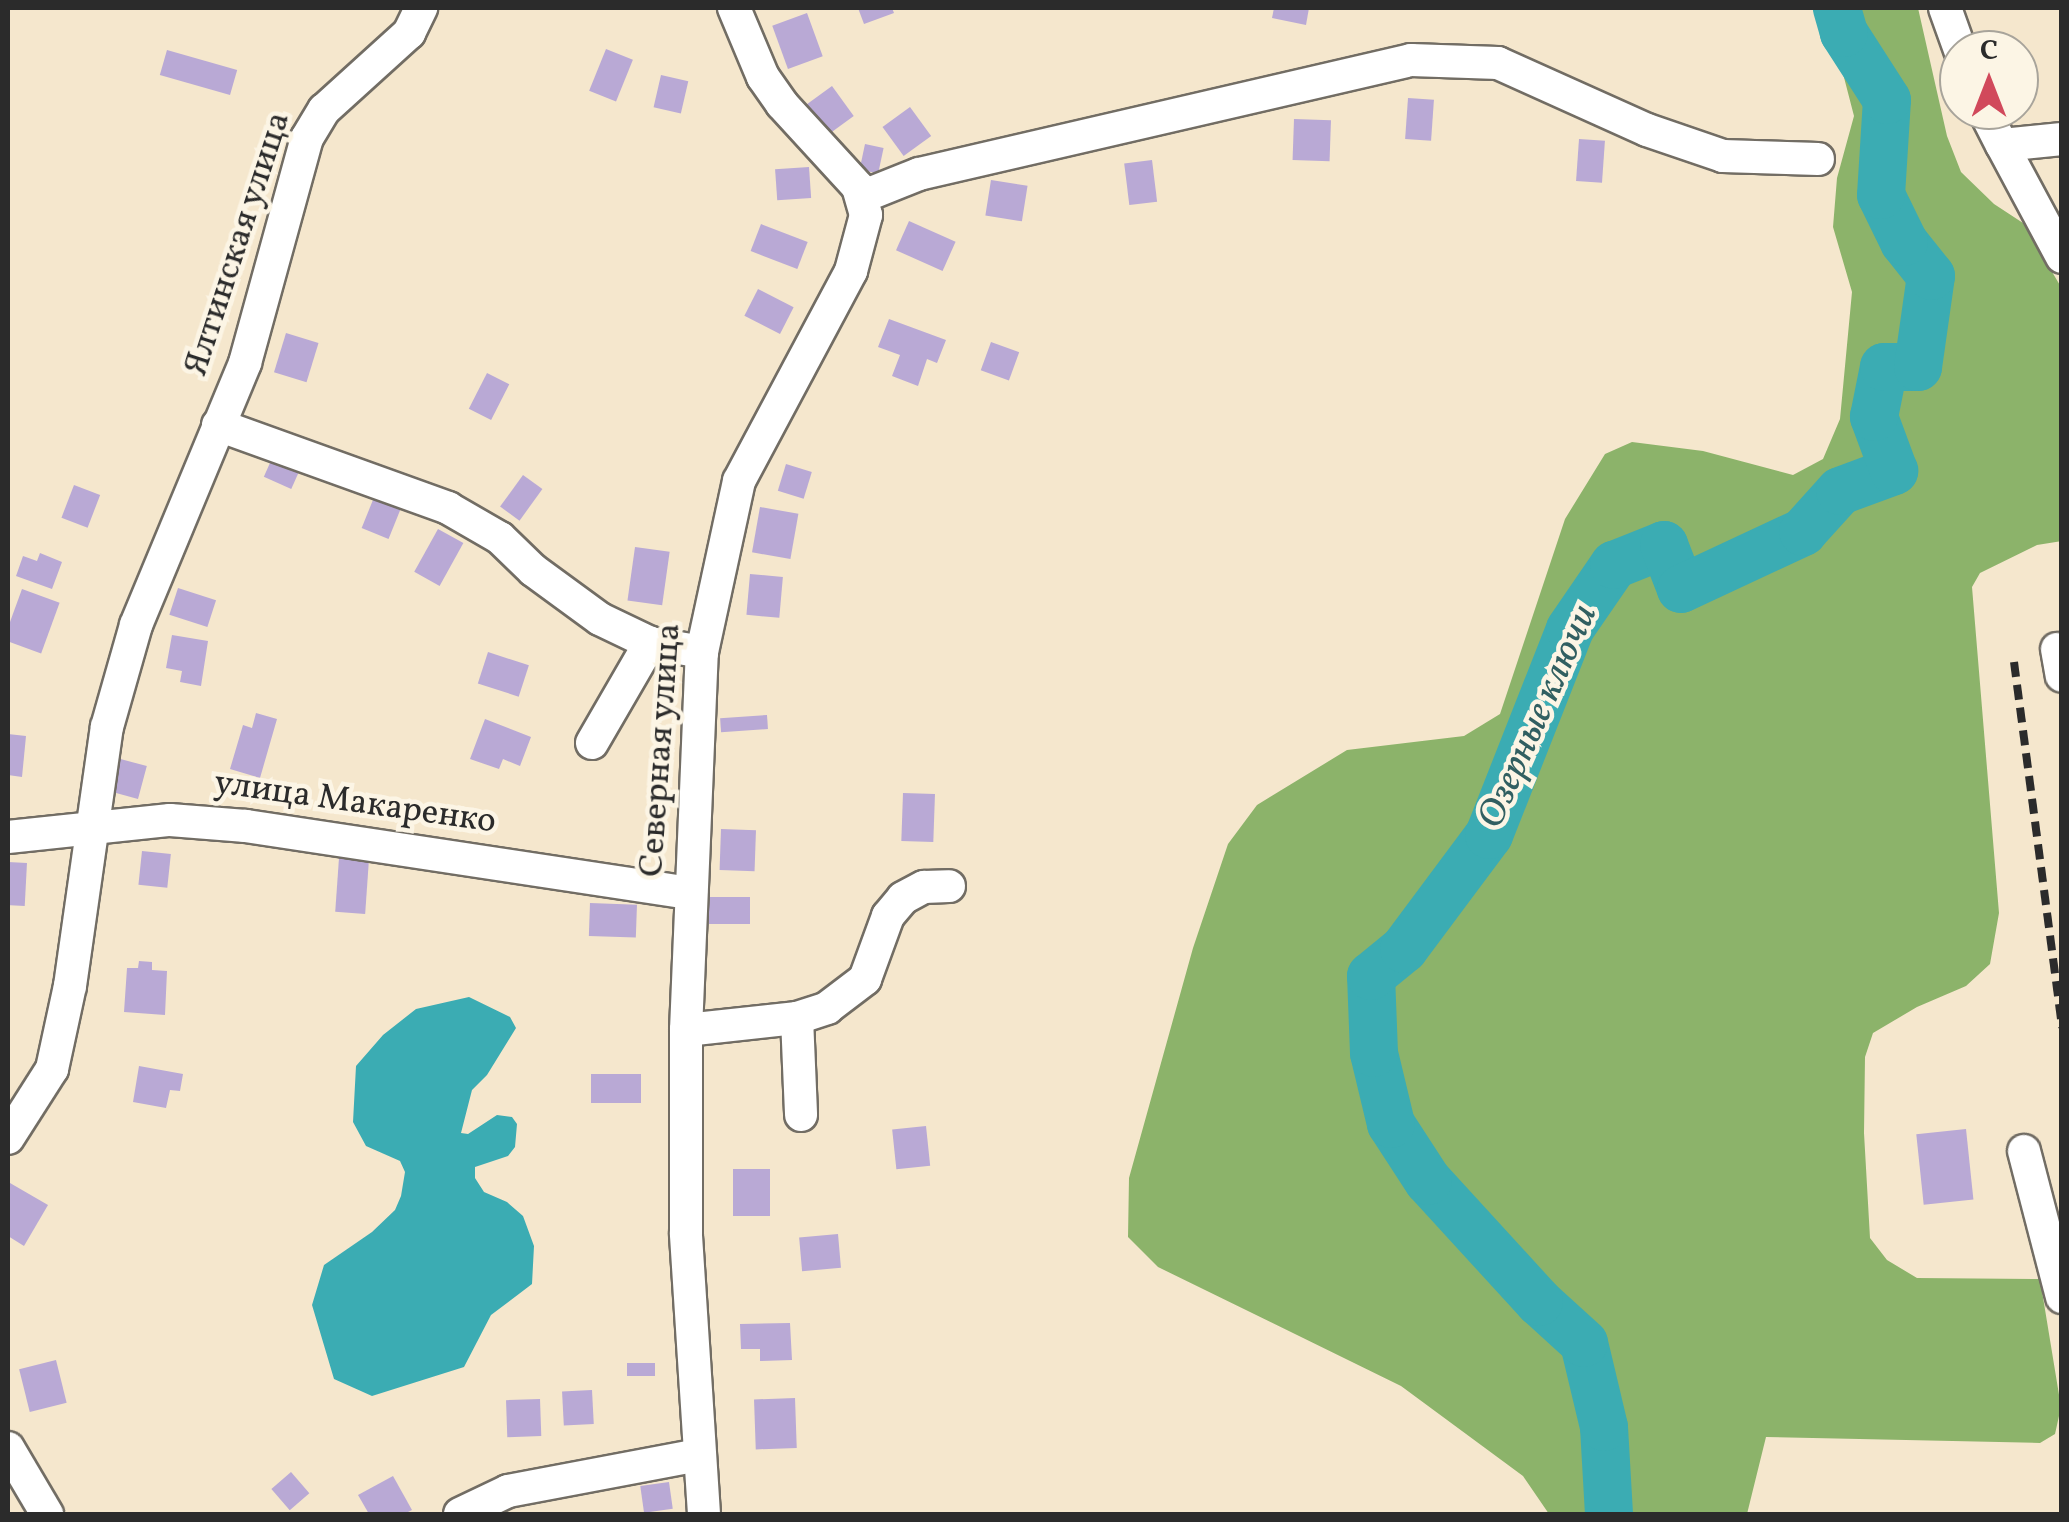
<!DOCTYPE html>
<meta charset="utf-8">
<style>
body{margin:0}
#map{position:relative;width:2069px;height:1522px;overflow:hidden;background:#f5e7cd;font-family:Vollkorn,serif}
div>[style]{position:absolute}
.forest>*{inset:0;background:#8cb36a}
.water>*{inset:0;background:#3bacb3}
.river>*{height:48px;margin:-24px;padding:0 24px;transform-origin:24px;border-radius:24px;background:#3bacb3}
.building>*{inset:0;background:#b9a9d5;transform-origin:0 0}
.roads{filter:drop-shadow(2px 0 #726d64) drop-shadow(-2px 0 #726d64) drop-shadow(0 2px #726d64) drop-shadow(0 -2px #726d64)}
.minor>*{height:32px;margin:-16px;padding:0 16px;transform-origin:16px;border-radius:16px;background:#fff}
.rail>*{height:8px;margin-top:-4px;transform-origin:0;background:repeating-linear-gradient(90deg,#2b2b2b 0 15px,transparent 0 23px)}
span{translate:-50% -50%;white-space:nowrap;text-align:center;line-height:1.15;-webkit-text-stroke:9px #fcf5e5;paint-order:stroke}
.street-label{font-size:35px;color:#2b2b2b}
.water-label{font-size:38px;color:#315f61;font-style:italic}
.frame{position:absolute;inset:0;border:10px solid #2b2b2b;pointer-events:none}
.north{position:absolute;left:1939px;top:30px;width:100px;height:100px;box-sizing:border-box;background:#fcf5e5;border:2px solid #a8a49b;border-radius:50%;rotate:0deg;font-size:28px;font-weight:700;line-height:40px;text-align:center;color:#2b2b2b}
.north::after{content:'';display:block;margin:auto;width:35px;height:45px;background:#d1495b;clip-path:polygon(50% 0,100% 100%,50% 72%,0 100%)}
</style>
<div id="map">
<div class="forest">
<div style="clip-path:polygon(1826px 8px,1918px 8px,1947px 136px,1961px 172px,1994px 204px,2023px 223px,2061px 287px,2062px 541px,2037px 545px,1980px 573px,1972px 587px,1999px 913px,1990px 964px,1966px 986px,1917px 1007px,1873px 1033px,1865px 1057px,1864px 1133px,1870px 1238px,1887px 1260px,1917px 1278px,2040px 1279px,2061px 1407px,2055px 1434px,2040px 1443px,1766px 1437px,1747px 1514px,1549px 1514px,1523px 1476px,1401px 1386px,1158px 1267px,1128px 1237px,1129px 1178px,1193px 948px,1228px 844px,1257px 805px,1347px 750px,1464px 736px,1500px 714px,1565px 519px,1605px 454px,1632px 442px,1703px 451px,1793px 475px,1823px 459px,1840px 419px,1852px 292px,1833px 227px,1837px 178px,1854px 116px)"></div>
</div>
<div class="water">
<div style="clip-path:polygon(469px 997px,510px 1017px,516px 1028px,487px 1075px,472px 1090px,461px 1133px,468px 1134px,497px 1115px,512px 1117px,517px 1124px,515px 1147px,508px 1156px,475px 1167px,475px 1178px,484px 1192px,507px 1202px,523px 1216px,534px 1246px,532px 1284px,491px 1315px,464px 1367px,372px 1396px,334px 1379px,312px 1305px,324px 1265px,372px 1232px,395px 1210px,401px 1196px,405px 1172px,400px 1161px,366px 1146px,353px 1122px,356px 1066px,383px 1035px,416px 1009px)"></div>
</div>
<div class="river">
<div style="left:1609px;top:1514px;width:87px;rotate:-93.3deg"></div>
<div style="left:1604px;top:1427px;width:86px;rotate:-103.4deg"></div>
<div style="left:1584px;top:1343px;width:61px;rotate:-137.7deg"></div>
<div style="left:1539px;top:1302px;width:164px;rotate:-132.5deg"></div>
<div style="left:1428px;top:1181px;width:68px;rotate:-123deg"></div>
<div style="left:1391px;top:1124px;width:73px;rotate:-103.5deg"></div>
<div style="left:1374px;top:1053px;width:77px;rotate:-92.2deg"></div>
<div style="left:1371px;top:976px;width:43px;rotate:-39.3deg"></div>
<div style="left:1404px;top:949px;width:142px;rotate:-53.3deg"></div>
<div style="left:1489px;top:835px;width:221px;rotate:-68.5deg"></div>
<div style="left:1570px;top:629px;width:78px;rotate:-55.5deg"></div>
<div style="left:1614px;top:565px;width:54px;rotate:-21.8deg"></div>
<div style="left:1664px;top:545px;width:47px;rotate:68.9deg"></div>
<div style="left:1681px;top:589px;width:135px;rotate:-25deg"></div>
<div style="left:1803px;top:532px;width:55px;rotate:-47.9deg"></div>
<div style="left:1840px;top:491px;width:58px;rotate:-20.3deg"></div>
<div style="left:1894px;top:471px;width:58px;rotate:-110.3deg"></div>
<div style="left:1874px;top:417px;width:51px;rotate:-78.7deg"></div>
<div style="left:1884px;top:367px;width:34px"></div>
<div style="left:1918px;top:367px;width:92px;rotate:-81.9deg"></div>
<div style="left:1931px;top:276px;width:43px;rotate:-128.5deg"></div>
<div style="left:1904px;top:242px;width:52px;rotate:-116.1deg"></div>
<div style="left:1881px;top:195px;width:95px;rotate:-86.4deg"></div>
<div style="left:1887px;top:100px;width:80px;rotate:-122.7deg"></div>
<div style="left:1844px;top:33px;width:26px;rotate:-106deg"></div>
</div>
<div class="building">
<div style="clip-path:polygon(858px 8px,892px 8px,894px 13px,864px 24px)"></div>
<div style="clip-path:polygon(1274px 8px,1309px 8px,1306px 25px,1272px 18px)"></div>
<div style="left:807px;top:13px;width:46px;height:37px;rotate:70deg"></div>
<div style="left:606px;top:49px;width:29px;height:45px;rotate:22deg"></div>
<div style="left:167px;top:50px;width:73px;height:26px;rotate:16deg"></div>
<div style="left:661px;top:75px;width:28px;height:33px;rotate:13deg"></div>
<div style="left:832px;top:86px;width:37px;height:31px;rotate:54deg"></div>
<div style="left:1408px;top:98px;width:26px;height:41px;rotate:4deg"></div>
<div style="left:910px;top:107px;width:36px;height:34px;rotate:54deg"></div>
<div style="left:1294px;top:119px;width:37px;height:41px;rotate:2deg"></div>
<div style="left:1579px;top:139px;width:26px;height:42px;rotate:4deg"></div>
<div style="left:865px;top:144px;width:19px;height:26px;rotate:12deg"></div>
<div style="left:1152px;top:160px;width:42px;height:28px;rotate:83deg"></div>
<div style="left:809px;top:167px;width:31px;height:34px;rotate:86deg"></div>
<div style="left:991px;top:180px;width:37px;height:36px;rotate:9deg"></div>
<div style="left:909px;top:221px;width:51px;height:32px;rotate:24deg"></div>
<div style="left:761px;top:224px;width:50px;height:29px;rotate:21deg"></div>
<div style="left:758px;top:289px;width:40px;height:30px;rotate:27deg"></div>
<div style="clip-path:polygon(889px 319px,946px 340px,937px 363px,927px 359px,918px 386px,892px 376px,900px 355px,878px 347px)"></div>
<div style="left:286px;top:333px;width:34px;height:41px;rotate:17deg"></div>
<div style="left:991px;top:342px;width:30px;height:30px;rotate:20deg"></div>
<div style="left:487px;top:373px;width:25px;height:40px;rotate:27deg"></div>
<div style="left:274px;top:454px;width:30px;height:25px;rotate:24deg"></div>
<div style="left:786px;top:464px;width:27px;height:28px;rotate:17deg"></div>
<div style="left:523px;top:475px;width:24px;height:39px;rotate:36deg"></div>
<div style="left:74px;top:485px;width:28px;height:35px;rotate:21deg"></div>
<div style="left:377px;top:490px;width:29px;height:41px;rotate:22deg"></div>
<div style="left:760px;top:507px;width:39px;height:46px;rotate:10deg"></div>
<div style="left:438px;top:529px;width:29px;height:49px;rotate:29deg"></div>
<div style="left:635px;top:547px;width:35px;height:54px;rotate:8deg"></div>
<div style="clip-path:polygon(40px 553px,62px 562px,52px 589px,16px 576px,23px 556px,37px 561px)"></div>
<div style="left:750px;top:574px;width:33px;height:41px;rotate:5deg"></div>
<div style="left:178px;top:588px;width:40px;height:28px;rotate:18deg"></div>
<div style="left:22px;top:589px;width:40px;height:54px;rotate:20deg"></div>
<div style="clip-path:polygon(172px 635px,208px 641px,201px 686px,180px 682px,182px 671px,166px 668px)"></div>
<div style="left:488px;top:652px;width:43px;height:33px;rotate:18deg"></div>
<div style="clip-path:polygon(256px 713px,277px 719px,260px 778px,230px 769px,243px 725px,252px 728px)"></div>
<div style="left:767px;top:715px;width:14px;height:47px;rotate:86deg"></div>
<div style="clip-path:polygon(485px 719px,531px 737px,520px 766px,503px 759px,499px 769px,470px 759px)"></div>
<div style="clip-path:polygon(8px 734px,26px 736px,22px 777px,8px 775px)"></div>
<div style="left:113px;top:757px;width:35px;height:34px;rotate:15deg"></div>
<div style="left:903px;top:793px;width:32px;height:48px;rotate:2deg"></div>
<div style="left:721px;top:829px;width:35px;height:41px;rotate:2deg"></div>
<div style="left:142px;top:851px;width:29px;height:34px;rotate:6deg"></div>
<div style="left:339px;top:858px;width:30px;height:54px;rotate:4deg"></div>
<div style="left:8px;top:862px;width:19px;height:43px;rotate:3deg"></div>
<div style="left:709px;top:897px;width:41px;height:27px"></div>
<div style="left:590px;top:903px;width:47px;height:33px;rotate:2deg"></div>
<div style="clip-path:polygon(139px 961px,152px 962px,152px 970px,167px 971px,165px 1015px,124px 1012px,127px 968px,138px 968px)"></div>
<div style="clip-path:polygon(139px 1066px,183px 1074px,180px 1091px,170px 1090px,166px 1108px,133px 1102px)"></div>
<div style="left:591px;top:1074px;width:50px;height:29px"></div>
<div style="left:926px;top:1126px;width:40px;height:34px;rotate:84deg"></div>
<div style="left:1966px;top:1129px;width:71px;height:50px;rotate:84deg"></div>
<div style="left:733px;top:1169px;width:37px;height:47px"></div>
<div style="clip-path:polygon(10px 1183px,48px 1205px,24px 1246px,8px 1236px)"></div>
<div style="left:838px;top:1234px;width:34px;height:39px;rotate:85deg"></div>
<div style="clip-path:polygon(790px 1323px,792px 1360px,760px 1361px,760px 1349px,741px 1349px,740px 1324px)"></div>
<div style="left:56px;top:1360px;width:44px;height:38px;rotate:76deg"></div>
<div style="left:627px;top:1363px;width:28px;height:13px"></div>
<div style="left:592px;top:1390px;width:34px;height:30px;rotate:87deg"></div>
<div style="left:795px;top:1398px;width:50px;height:41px;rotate:88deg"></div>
<div style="left:540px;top:1399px;width:37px;height:34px;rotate:88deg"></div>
<div style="left:291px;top:1472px;width:28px;height:26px;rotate:49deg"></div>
<div style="clip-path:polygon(393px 1476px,412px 1510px,404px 1514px,369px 1514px,358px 1495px)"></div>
<div style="left:669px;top:1482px;width:27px;height:29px;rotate:82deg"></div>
</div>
<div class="roads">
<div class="minor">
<div style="left:1945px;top:8px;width:45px;rotate:70.3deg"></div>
<div style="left:1984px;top:110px;width:39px;rotate:63deg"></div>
<div style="left:2062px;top:139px;width:60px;rotate:174.3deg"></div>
<div style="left:2002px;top:145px;width:127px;rotate:61.8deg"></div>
<div style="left:864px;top:196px;width:59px;rotate:-21.8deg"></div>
<div style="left:919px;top:174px;width:505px;rotate:-13.05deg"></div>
<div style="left:1411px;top:60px;width:87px;rotate:2deg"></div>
<div style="left:1498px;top:63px;width:163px;rotate:24.2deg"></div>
<div style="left:1647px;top:130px;width:80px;rotate:18.9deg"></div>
<div style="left:1723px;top:156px;width:95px;rotate:1.8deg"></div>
<div style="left:218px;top:425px;width:245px;rotate:19.8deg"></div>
<div style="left:448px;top:508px;width:60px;rotate:30deg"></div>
<div style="left:500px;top:538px;width:46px;rotate:44.1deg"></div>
<div style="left:533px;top:570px;width:83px;rotate:36.2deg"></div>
<div style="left:600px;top:619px;width:55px;rotate:25.6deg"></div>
<div style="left:650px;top:643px;width:53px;rotate:9.8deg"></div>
<div style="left:2057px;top:649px;width:27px;rotate:80deg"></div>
<div style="left:592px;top:743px;width:116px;rotate:-59.9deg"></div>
<div style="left:8px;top:837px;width:163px;rotate:-6deg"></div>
<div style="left:170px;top:820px;width:76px;rotate:4.5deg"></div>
<div style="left:246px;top:826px;width:450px;rotate:8.6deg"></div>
<div style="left:797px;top:1018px;width:97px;rotate:87.6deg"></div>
<div style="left:686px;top:1030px;width:112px;rotate:-6.2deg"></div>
<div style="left:797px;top:1018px;width:32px;rotate:-18deg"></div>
<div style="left:827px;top:1008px;width:48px;rotate:-37.3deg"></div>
<div style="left:865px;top:979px;width:67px;rotate:-69.9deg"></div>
<div style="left:888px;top:916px;width:23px;rotate:-50deg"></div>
<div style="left:903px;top:898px;width:24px;rotate:-28deg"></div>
<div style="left:924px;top:887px;width:25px;rotate:-2deg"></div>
<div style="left:8px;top:1138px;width:82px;rotate:-57.5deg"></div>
<div style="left:52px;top:1069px;width:85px;rotate:-77.8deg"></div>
<div style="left:70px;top:986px;width:262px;rotate:-81.9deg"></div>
<div style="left:107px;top:727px;width:106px;rotate:-74.1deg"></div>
<div style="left:136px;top:625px;width:284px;rotate:-67.4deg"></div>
<div style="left:245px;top:363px;width:233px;rotate:-74.6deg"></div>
<div style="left:307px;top:138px;width:33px;rotate:-59deg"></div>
<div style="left:324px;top:110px;width:115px;rotate:-42.2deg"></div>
<div style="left:409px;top:33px;width:28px;rotate:-64deg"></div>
<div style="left:2024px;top:1151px;width:151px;rotate:75.4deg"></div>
<div style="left:8px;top:1448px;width:77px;rotate:59.4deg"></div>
<div style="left:460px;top:1514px;width:53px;rotate:-25.6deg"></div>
<div style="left:508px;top:1491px;width:194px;rotate:-10.7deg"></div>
<div style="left:704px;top:1514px;width:282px;rotate:-93.7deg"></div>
<div style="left:686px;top:1233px;width:203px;rotate:-90deg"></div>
<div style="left:686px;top:1030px;width:378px;rotate:-87.6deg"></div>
<div style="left:702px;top:652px;width:175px;rotate:-77.8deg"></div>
<div style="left:739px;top:481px;width:238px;rotate:-61.9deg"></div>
<div style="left:851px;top:271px;width:58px;rotate:-75deg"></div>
<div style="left:866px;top:215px;width:29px;rotate:-106deg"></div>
<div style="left:858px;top:187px;width:113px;rotate:-132.5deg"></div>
<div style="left:782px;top:104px;width:33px;rotate:-125deg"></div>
<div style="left:763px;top:77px;width:75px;rotate:-112.8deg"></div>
</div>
</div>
<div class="rail">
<div style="left:2014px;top:662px;width:369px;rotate:82.5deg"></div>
</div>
<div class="street-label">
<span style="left:238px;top:244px;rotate:-72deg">Ялтинская улица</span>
<span style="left:661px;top:750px;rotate:-86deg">Северная улица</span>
<span style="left:355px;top:803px;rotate:8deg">улица Макаренко</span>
</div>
<div class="water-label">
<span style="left:1539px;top:717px;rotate:-66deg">Озерные ключи</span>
</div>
<div class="frame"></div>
<div class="north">С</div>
</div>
